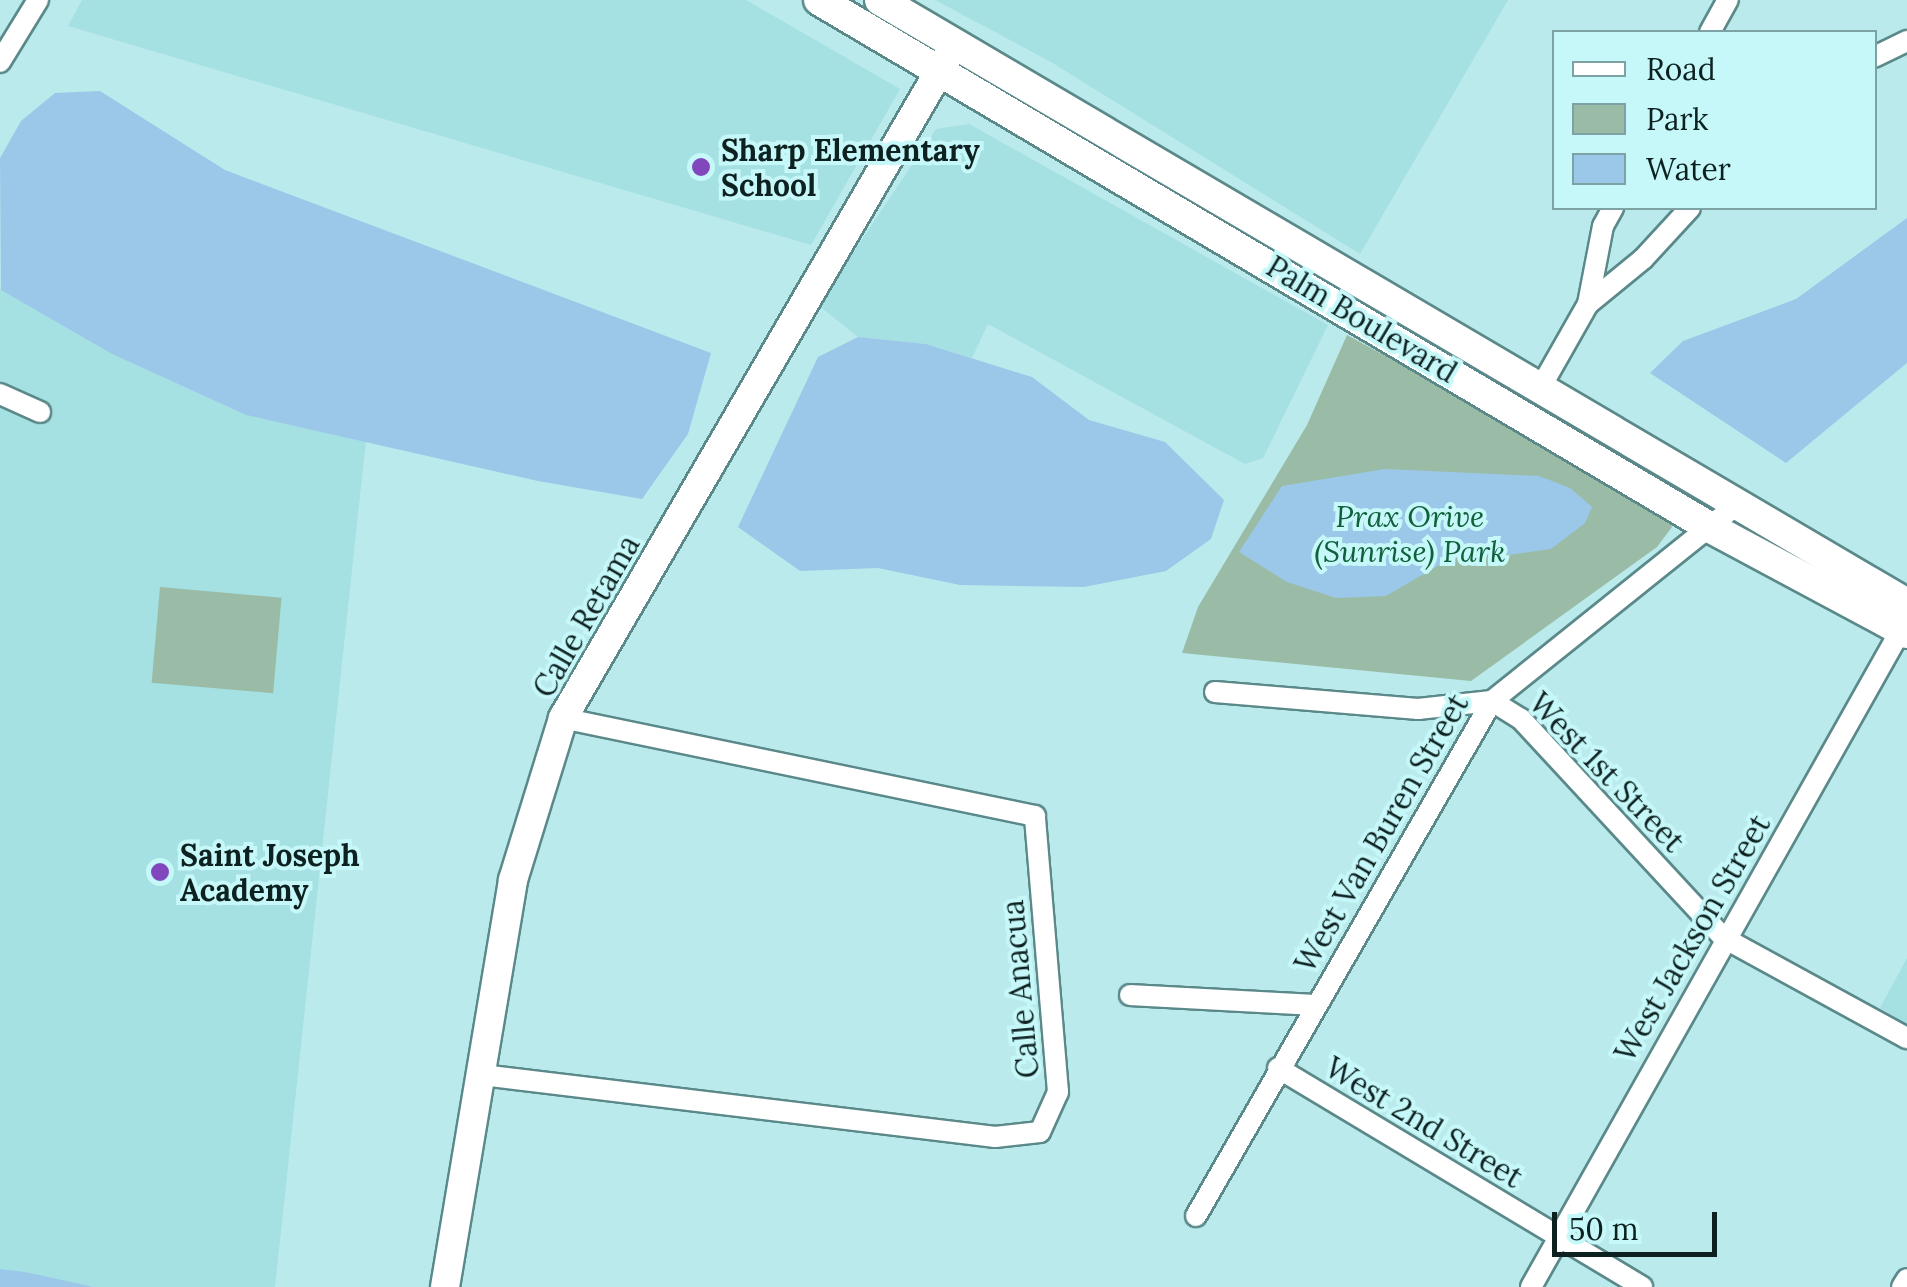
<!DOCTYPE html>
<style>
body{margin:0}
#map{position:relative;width:1907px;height:1287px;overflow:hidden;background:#baeaec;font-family:Lora,serif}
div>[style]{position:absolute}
.built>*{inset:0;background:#a5e0e2}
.green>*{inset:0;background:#9abca7;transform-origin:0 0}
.water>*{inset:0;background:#9bc8e9}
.roads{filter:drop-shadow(2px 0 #5b898a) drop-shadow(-2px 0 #5b898a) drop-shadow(0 2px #5b898a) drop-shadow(0 -2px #5b898a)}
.minor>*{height:20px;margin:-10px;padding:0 10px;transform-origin:10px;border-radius:10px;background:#fff}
.tertiary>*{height:28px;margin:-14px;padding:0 14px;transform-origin:14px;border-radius:14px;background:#fff}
.secondary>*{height:30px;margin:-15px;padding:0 15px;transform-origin:15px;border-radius:15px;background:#fff}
.dots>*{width:28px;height:28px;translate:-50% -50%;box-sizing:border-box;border:5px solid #c7f8f9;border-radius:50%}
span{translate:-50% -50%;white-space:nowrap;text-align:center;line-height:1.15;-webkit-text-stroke:8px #c7f8f9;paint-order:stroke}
.poi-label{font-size:30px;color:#0e2121;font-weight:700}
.left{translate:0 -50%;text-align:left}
.street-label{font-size:30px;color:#0e2121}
.park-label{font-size:30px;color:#0f613c;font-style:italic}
.legend{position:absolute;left:1552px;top:30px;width:325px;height:180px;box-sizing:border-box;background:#c7f8f9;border:2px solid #7da2a3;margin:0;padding:12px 18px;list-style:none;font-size:30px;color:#0e2121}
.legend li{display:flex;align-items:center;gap:20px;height:50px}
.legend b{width:50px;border:2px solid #7da2a3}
.scale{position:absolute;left:1552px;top:1212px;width:165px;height:45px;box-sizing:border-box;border:5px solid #0e2121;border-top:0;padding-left:12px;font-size:30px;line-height:35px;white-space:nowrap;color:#0e2121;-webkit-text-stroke:8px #c7f8f9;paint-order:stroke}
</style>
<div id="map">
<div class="built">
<div style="clip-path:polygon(82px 0,746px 0,900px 89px,811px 245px,68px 26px)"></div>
<div style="clip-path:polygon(935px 0,1508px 0,1360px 254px,1051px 62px)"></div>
<div style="clip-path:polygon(969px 124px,1328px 325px,1263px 458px,1245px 464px,988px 324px,972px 358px,926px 344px,858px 337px,818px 305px,936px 129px)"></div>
<div style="clip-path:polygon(0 289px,112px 354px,246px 415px,366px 440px,275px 1287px,94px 1287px,0 1269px)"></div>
<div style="clip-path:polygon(1907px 958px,1907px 1024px,1880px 1008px)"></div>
</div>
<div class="green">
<div style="clip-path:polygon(1347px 335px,1666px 508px,1672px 527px,1657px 547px,1471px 681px,1182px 653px,1198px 607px,1307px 425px)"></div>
<div style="left:160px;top:587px;width:122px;height:96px;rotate:5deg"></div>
</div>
<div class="water">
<div style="clip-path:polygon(100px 91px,225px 170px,711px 353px,688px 434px,642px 499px,538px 481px,246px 415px,112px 354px,1px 290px,0 158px,21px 121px,55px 93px)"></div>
<div style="clip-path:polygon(1907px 218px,1907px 363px,1786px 463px,1650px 373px,1683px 341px,1796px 299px)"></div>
<div style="clip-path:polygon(858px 337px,926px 344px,1032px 377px,1089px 420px,1165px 442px,1224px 500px,1211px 539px,1166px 571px,1084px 587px,960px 585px,878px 568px,800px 571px,738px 527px,818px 357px)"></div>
<div style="clip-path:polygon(1385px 469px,1539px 476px,1570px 488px,1592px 507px,1585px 523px,1551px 549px,1509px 555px,1486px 547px,1446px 561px,1386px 596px,1336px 598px,1287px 582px,1239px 552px,1282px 486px)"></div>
<div style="clip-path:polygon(0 1269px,25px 1272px,94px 1287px,0 1287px)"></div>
</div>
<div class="roads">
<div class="minor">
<div style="left:1710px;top:32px;width:37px;rotate:-61deg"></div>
<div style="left:1874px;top:57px;width:37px;rotate:-26deg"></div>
<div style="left:0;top:62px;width:73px;rotate:-58.5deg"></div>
<div style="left:1588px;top:304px;width:71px;rotate:-39.3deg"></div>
<div style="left:1643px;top:259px;width:69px;rotate:-47.3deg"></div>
<div style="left:1538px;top:392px;width:101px;rotate:-60.4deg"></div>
<div style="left:1588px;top:304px;width:79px;rotate:-79.1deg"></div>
<div style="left:1603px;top:226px;width:21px;rotate:-61deg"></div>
<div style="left:0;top:394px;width:44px;rotate:24.2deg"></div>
<div style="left:1215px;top:692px;width:204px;rotate:4.8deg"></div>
<div style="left:1418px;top:709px;width:74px;rotate:-6.2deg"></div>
<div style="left:1492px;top:701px;width:34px;rotate:32deg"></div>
<div style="left:1521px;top:719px;width:299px;rotate:47.2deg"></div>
<div style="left:1724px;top:938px;width:209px;rotate:28.7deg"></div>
<div style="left:1130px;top:995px;width:185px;rotate:3.1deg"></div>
<div style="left:1278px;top:1068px;width:425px;rotate:31deg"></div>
<div style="left:482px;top:1075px;width:517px;rotate:6.89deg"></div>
<div style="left:995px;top:1137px;width:45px;rotate:-6.3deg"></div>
<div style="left:1040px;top:1132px;width:44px;rotate:-65.8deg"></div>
<div style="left:1058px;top:1092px;width:277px;rotate:-94.8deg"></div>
<div style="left:1035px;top:816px;width:482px;rotate:-168.3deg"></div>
<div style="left:1196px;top:1216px;width:594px;rotate:-60.11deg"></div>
<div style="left:1492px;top:701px;width:314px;rotate:-38.7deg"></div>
<div style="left:1531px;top:1287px;width:764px;rotate:-60.62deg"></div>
<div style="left:1902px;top:1287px;width:9px;rotate:-58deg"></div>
</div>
<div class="tertiary">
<div style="left:445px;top:1287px;width:413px;rotate:-80.5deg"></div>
<div style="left:513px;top:880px;width:170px;rotate:-72.8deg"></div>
<div style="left:563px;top:718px;width:772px;rotate:-59.81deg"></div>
</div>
<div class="secondary">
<div style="left:819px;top:0;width:1037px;rotate:30.62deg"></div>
<div style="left:1711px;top:528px;width:222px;rotate:28.2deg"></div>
<div style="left:880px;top:0;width:1191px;rotate:30.46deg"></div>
</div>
</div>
<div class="dots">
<div style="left:701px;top:167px;background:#8148be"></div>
<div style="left:160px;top:872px;background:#8148be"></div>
</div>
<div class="poi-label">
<span class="left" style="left:721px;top:167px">Sharp Elementary<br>School</span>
<span class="left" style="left:180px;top:872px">Saint Joseph<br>Academy</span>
</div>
<div class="street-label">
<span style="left:1362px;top:319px;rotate:31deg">Palm Boulevard</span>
<span style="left:586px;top:616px;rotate:-60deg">Calle Retama</span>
<span style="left:1607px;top:772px;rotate:46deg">West 1st Street</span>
<span style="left:1381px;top:833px;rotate:-60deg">West Van Buren Street</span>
<span style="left:1692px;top:938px;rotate:-60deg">West Jackson Street</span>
<span style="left:1020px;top:989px;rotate:-95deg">Calle Anacua</span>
<span style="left:1424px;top:1122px;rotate:31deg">West 2nd Street</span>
</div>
<div class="park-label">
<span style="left:1410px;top:533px">Prax Orive<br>(Sunrise) Park</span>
</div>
<ul class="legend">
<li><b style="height:12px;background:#fff"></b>Road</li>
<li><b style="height:28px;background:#9abca7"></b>Park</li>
<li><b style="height:28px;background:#9bc8e9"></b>Water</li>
</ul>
<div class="scale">50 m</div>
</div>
